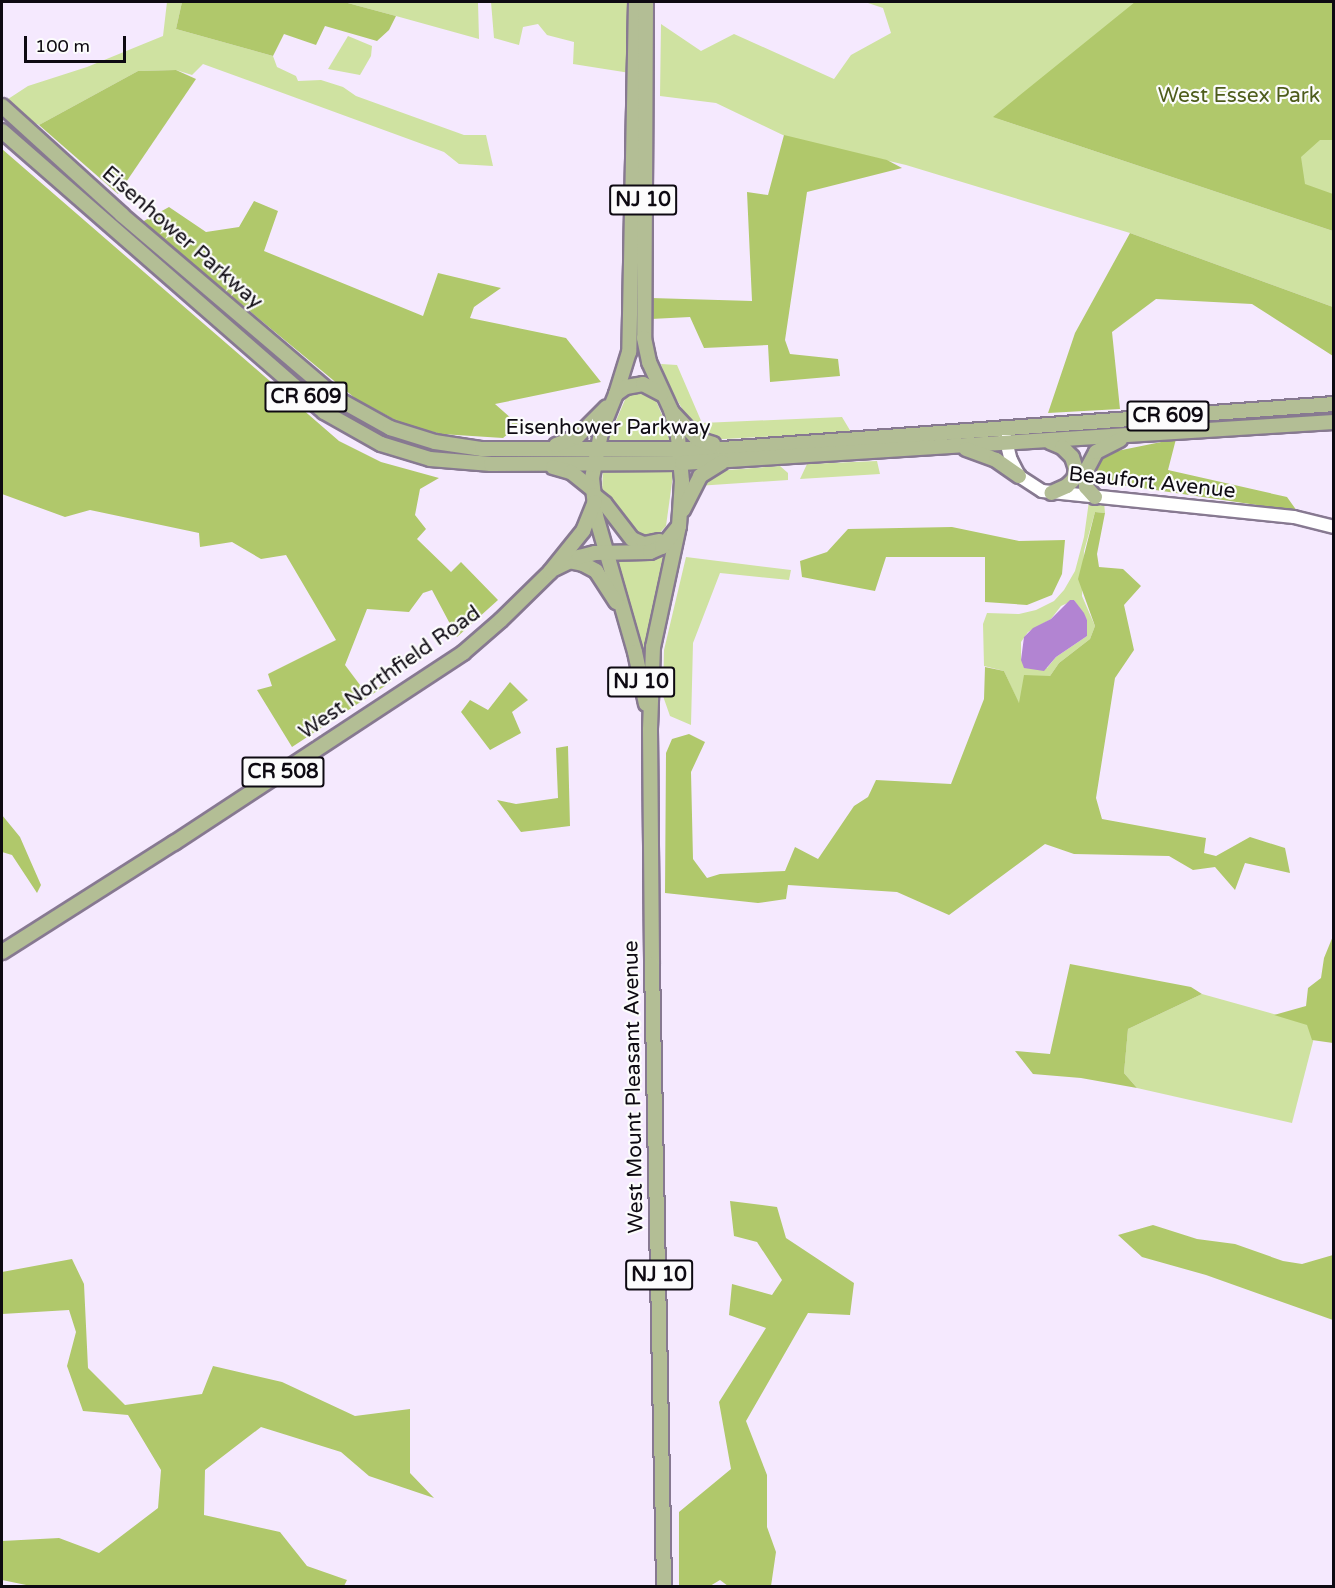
<!DOCTYPE html>
<style>
body{margin:0}
#map{position:relative;width:1335px;height:1588px;overflow:hidden;background:#f5e9fe;font-family:"Varela Round",sans-serif}
div>[style]{position:absolute}
.green>*{inset:0;background:#cfe2a1}
.forest>*{inset:0;background:#b0c86b}
.water>*{inset:0;background:#b284d2}
.roads{filter:drop-shadow(2px 0 #877991) drop-shadow(-2px 0 #877991) drop-shadow(0 2px #877991) drop-shadow(0 -2px #877991)}
.secondary>*{height:12px;margin:-6px;padding:0 6px;transform-origin:6px;border-radius:6px;background:#fff}
.primary>*{height:14px;margin:-7px;padding:0 7px;transform-origin:7px;border-radius:7px;background:#b3be95}
span{translate:-50% -50%;white-space:nowrap;text-align:center;line-height:1.15;-webkit-text-stroke:4.5px #fcfcfc;paint-order:stroke}
.shield-label span{padding:2px 4px;background:#fcfcfc;border:2px solid;border-radius:4px;-webkit-text-stroke-width:0}
.shield-label{font-size:20px;color:#0e0a12;font-weight:700}
.park-label{font-size:21px;color:#4e5d1c}
.street-label{font-size:21px;color:#0e0a12}
.frame{position:absolute;inset:0;border:3px solid #0e0a12;pointer-events:none}
.scale{position:absolute;left:24px;top:36px;width:102px;height:27px;box-sizing:border-box;border:3px solid #0e0a12;border-top:0;padding-left:8px;font-size:18px;line-height:21px;white-space:nowrap;color:#0e0a12;-webkit-text-stroke:4px #fcfcfc;paint-order:stroke}
</style>
<div id="map">
<div class="green">
<div style="clip-path:polygon(167px 2px,182px 2px,176px 29px,273px 56px,277px 67px,296px 76px,298px 81px,321px 80px,343px 87px,356px 96px,464px 135px,486px 135px,493px 166px,459px 164px,444px 152px,203px 64px,192px 75px,176px 70px,138px 71px,39px 125px,23px 118px,5px 101px,28px 86px,87px 67px,163px 36px)"></div>
<div style="clip-path:polygon(344px 2px,478px 2px,479px 39px,396px 16px)"></div>
<div style="clip-path:polygon(491px 2px,629px 2px,627px 44px,630px 73px,573px 64px,574px 42px,547px 35px,538px 24px,523px 27px,519px 45px,494px 38px)"></div>
<div style="clip-path:polygon(865px 2px,1333px 2px,1333px 227px,993px 117px,1333px 231px,1333px 307px,1130px 233px,906px 165px,787px 137px,716px 103px,660px 96px,661px 24px,701px 51px,734px 34px,834px 79px,851px 55px,891px 33px,883px 8px)"></div>
<div style="clip-path:polygon(348px 36px,372px 46px,371px 56px,360px 75px,328px 69px)"></div>
<div style="clip-path:polygon(661px 364px,677px 365px,702px 423px,842px 417px,851px 432px,707px 440px,696px 432px,668px 385px)"></div>
<div style="clip-path:polygon(640px 389px,654px 396px,674px 443px,607px 442px,627px 395px)"></div>
<div style="clip-path:polygon(877px 461px,880px 474px,800px 479px,807px 464px)"></div>
<div style="clip-path:polygon(780px 466px,788px 473px,788px 480px,697px 486px,714px 471px)"></div>
<div style="clip-path:polygon(603px 468px,674px 468px,666px 526px,655px 538px,636px 538px,602px 492px)"></div>
<div style="clip-path:polygon(evenodd,1089px 501px,1104px 502px,1105px 513px,1095px 512px,1084px 551px,1082px 596px,1095px 626px,1090px 639px,1059px 663px,1050px 676px,1040px 677px,1019px 704px,1004px 671px,984px 666px,983px 624px,987px 613px,1019px 614px,1036px 610px,1054px 601px,1064px 590px,1075px 571px,1084px 537px,1089px 501px,1074px 600px,1087px 620px,1087px 636px,1056px 657px,1047px 668px,1021px 660px,1021px 642px,1028px 632px,1051px 619px,1061px 606px,1074px 600px)"></div>
<div style="clip-path:polygon(668px 550px,660px 590px,645px 660px,617px 559px,648px 560px)"></div>
<div style="clip-path:polygon(686px 557px,791px 570px,789px 580px,720px 573px,693px 643px,691px 725px,670px 716px,663px 696px,664px 650px)"></div>
<div style="clip-path:polygon(1202px 994px,1317px 1026px,1292px 1123px,1137px 1088px,1124px 1073px,1128px 1029px)"></div>
</div>
<div class="forest">
<div style="clip-path:polygon(182px 2px,344px 2px,396px 16px,389px 30px,377px 41px,325px 26px,316px 45px,284px 34px,273px 56px,176px 29px)"></div>
<div style="clip-path:polygon(1135px 2px,1333px 2px,1333px 140px,1320px 140px,1301px 157px,1305px 184px,1333px 194px,1333px 231px,993px 117px)"></div>
<div style="clip-path:polygon(176px 70px,196px 79px,118px 194px,39px 125px,138px 71px)"></div>
<div style="clip-path:polygon(784px 135px,887px 160px,902px 168px,807px 192px,785px 340px,790px 354px,838px 359px,840px 376px,770px 382px,768px 345px,704px 348px,690px 317px,651px 319px,651px 298px,752px 301px,747px 192px,768px 195px)"></div>
<div style="clip-path:polygon(2px 149px,339px 441px,381px 462px,439px 478px,420px 489px,415px 515px,426px 529px,417px 539px,451px 572px,461px 562px,498px 600px,457px 637px,432px 590px,423px 593px,409px 612px,367px 609px,345px 665px,366px 693px,391px 682px,292px 747px,257px 690px,272px 686px,268px 674px,336px 640px,286px 555px,261px 559px,232px 542px,200px 547px,199px 533px,90px 510px,65px 517px,2px 494px)"></div>
<div style="clip-path:polygon(254px 201px,278px 211px,264px 251px,423px 316px,438px 273px,501px 288px,474px 307px,470px 318px,566px 338px,601px 382px,495px 404px,519px 425px,503px 438px,441px 434px,401px 423px,356px 399px,142px 222px,169px 207px,206px 232px,239px 227px)"></div>
<div style="clip-path:polygon(1130px 233px,1333px 307px,1333px 356px,1252px 304px,1156px 299px,1112px 332px,1120px 409px,1048px 413px,1075px 333px)"></div>
<div style="clip-path:polygon(1176px 439px,1168px 470px,1287px 497px,1297px 511px,1088px 480px,1102px 454px)"></div>
<div style="clip-path:polygon(1095px 512px,1105px 513px,1097px 554px,1099px 567px,1123px 569px,1141px 586px,1124px 605px,1134px 650px,1115px 678px,1096px 798px,1102px 819px,1206px 838px,1204px 853px,1216px 856px,1250px 837px,1285px 848px,1290px 873px,1245px 863px,1235px 890px,1215px 867px,1193px 870px,1169px 856px,1074px 854px,1045px 844px,949px 915px,897px 892px,788px 885px,786px 899px,758px 903px,665px 893px,666px 753px,672px 739px,689px 734px,705px 742px,691px 772px,693px 859px,707px 878px,720px 874px,785px 871px,795px 847px,818px 859px,854px 806px,868px 797px,876px 780px,951px 784px,984px 699px,985px 667px,1004px 671px,1019px 703px,1024px 675px,1050px 676px,1059px 663px,1090px 639px,1095px 626px,1078px 579px)"></div>
<div style="clip-path:polygon(952px 527px,1019px 541px,1065px 540px,1062px 574px,1052px 595px,1027px 605px,985px 602px,985px 557px,886px 557px,875px 591px,802px 577px,800px 561px,827px 552px,848px 529px)"></div>
<div style="clip-path:polygon(510px 682px,528px 700px,512px 712px,521px 733px,490px 750px,461px 712px,470px 700px,488px 710px)"></div>
<div style="clip-path:polygon(568px 746px,570px 826px,521px 832px,497px 800px,516px 804px,558px 798px,556px 748px)"></div>
<div style="clip-path:polygon(2px 815px,20px 837px,30px 860px,41px 885px,37px 893px,12px 855px,2px 852px)"></div>
<div style="clip-path:polygon(1333px 936px,1333px 1043px,1312px 1040px,1307px 1025px,1274px 1015px,1306px 1006px,1308px 988px,1321px 978px,1324px 958px)"></div>
<div style="clip-path:polygon(1070px 964px,1191px 987px,1202px 994px,1128px 1029px,1124px 1073px,1137px 1088px,1081px 1078px,1033px 1074px,1015px 1051px,1050px 1054px)"></div>
<div style="clip-path:polygon(730px 1201px,777px 1207px,786px 1238px,854px 1283px,850px 1315px,808px 1313px,746px 1421px,767px 1475px,767px 1527px,776px 1552px,771px 1586px,728px 1586px,720px 1580px,710px 1586px,679px 1586px,679px 1512px,731px 1469px,719px 1402px,766px 1328px,729px 1315px,732px 1284px,772px 1295px,782px 1280px,757px 1242px,734px 1236px)"></div>
<div style="clip-path:polygon(1153px 1225px,1197px 1239px,1235px 1244px,1283px 1261px,1302px 1264px,1333px 1255px,1333px 1320px,1206px 1275px,1142px 1257px,1118px 1235px)"></div>
<div style="clip-path:polygon(72px 1259px,84px 1284px,88px 1368px,125px 1405px,202px 1394px,213px 1366px,282px 1382px,355px 1416px,410px 1409px,410px 1473px,434px 1498px,369px 1476px,341px 1452px,261px 1427px,205px 1470px,204px 1515px,280px 1532px,307px 1566px,347px 1580px,344px 1586px,31px 1586px,2px 1580px,2px 1541px,59px 1538px,99px 1553px,158px 1508px,161px 1470px,128px 1415px,83px 1411px,67px 1366px,76px 1332px,69px 1310px,2px 1314px,2px 1272px)"></div>
</div>
<div class="water">
<div style="clip-path:polygon(1070px 600px,1074px 600px,1084px 613px,1087px 620px,1087px 636px,1056px 657px,1044px 671px,1024px 668px,1021px 660px,1024px 637px,1033px 628px,1051px 619px)"></div>
</div>
<div class="roads">
<div class="secondary">
<div style="left:1003px;top:429px;width:32px;rotate:76deg"></div>
<div style="left:1011px;top:460px;width:18px;rotate:63deg"></div>
<div style="left:1019px;top:476px;width:27px;rotate:33deg"></div>
<div style="left:1042px;top:491px;width:253px;rotate:5.9deg"></div>
<div style="left:1294px;top:517px;width:41px;rotate:14deg"></div>
</div>
<div class="primary">
<div style="left:636px;top:2px;width:350px;rotate:91.1deg"></div>
<div style="left:629px;top:352px;width:44px;rotate:107.2deg"></div>
<div style="left:616px;top:394px;width:37px;rotate:112deg"></div>
<div style="left:602px;top:428px;width:51px;rotate:101.3deg"></div>
<div style="left:592px;top:478px;width:38px;rotate:84deg"></div>
<div style="left:596px;top:516px;width:141px;rotate:74deg"></div>
<div style="left:635px;top:652px;width:53px;rotate:78.1deg"></div>
<div style="left:646px;top:2px;width:336px;rotate:90.3deg"></div>
<div style="left:644px;top:338px;width:25px;rotate:78deg"></div>
<div style="left:649px;top:362px;width:53px;rotate:65.4deg"></div>
<div style="left:671px;top:410px;width:28px;rotate:75deg"></div>
<div style="left:678px;top:437px;width:44px;rotate:84.8deg"></div>
<div style="left:682px;top:481px;width:45px;rotate:93.8deg"></div>
<div style="left:679px;top:526px;width:124px;rotate:102.1deg"></div>
<div style="left:653px;top:647px;width:83px;rotate:92.1deg"></div>
<div style="left:650px;top:730px;width:234px;rotate:89.5deg"></div>
<div style="left:652px;top:964px;width:622px;rotate:88.89deg"></div>
<div style="left:2px;top:106px;width:162px;rotate:42.2deg"></div>
<div style="left:122px;top:215px;width:284px;rotate:40.4deg"></div>
<div style="left:338px;top:399px;width:60px;rotate:29.1deg"></div>
<div style="left:390px;top:428px;width:47px;rotate:17.3deg"></div>
<div style="left:435px;top:442px;width:48px;rotate:8.5deg"></div>
<div style="left:482px;top:449px;width:241px"></div>
<div style="left:723px;top:449px;width:613px;rotate:-4.21deg"></div>
<div style="left:2px;top:131px;width:427px;rotate:41.1deg"></div>
<div style="left:324px;top:412px;width:65px;rotate:29.3deg"></div>
<div style="left:381px;top:444px;width:51px;rotate:17deg"></div>
<div style="left:430px;top:459px;width:61px;rotate:4.7deg"></div>
<div style="left:491px;top:464px;width:191px;rotate:-0.3deg"></div>
<div style="left:682px;top:463px;width:653px;rotate:-3.6deg"></div>
<div style="left:616px;top:394px;width:12px;rotate:-35deg"></div>
<div style="left:626px;top:387px;width:17px;rotate:-10deg"></div>
<div style="left:643px;top:384px;width:21px;rotate:28deg"></div>
<div style="left:673px;top:413px;width:35px;rotate:47deg"></div>
<div style="left:697px;top:439px;width:17px;rotate:17deg"></div>
<div style="left:1050px;top:442px;width:13px;rotate:23deg"></div>
<div style="left:1062px;top:447px;width:14px;rotate:45deg"></div>
<div style="left:1072px;top:457px;width:13px;rotate:72deg"></div>
<div style="left:1076px;top:469px;width:10px;rotate:101deg"></div>
<div style="left:1074px;top:479px;width:10px;rotate:135deg"></div>
<div style="left:1067px;top:486px;width:17px;rotate:156deg"></div>
<div style="left:556px;top:445px;width:22px;rotate:-21deg"></div>
<div style="left:577px;top:437px;width:42px;rotate:-45deg"></div>
<div style="left:966px;top:449px;width:32px;rotate:20deg"></div>
<div style="left:996px;top:460px;width:28px;rotate:35deg"></div>
<div style="left:553px;top:467px;width:19px;rotate:16deg"></div>
<div style="left:571px;top:472px;width:28px;rotate:39deg"></div>
<div style="left:594px;top:495px;width:14px;rotate:39deg"></div>
<div style="left:605px;top:504px;width:44px;rotate:52.4deg"></div>
<div style="left:632px;top:539px;width:13px;rotate:23deg"></div>
<div style="left:644px;top:544px;width:16px;rotate:-11deg"></div>
<div style="left:1095px;top:497px;width:13px;rotate:-132deg"></div>
<div style="left:1086px;top:487px;width:16px;rotate:-90deg"></div>
<div style="left:1086px;top:471px;width:21px;rotate:-62deg"></div>
<div style="left:1096px;top:452px;width:27px;rotate:-27deg"></div>
<div style="left:683px;top:510px;width:38px;rotate:-63deg"></div>
<div style="left:700px;top:476px;width:26px;rotate:-32deg"></div>
<div style="left:568px;top:561px;width:15px;rotate:11deg"></div>
<div style="left:583px;top:564px;width:15px;rotate:28deg"></div>
<div style="left:596px;top:571px;width:37px;rotate:57deg"></div>
<div style="left:554px;top:569px;width:28px;rotate:-26deg"></div>
<div style="left:579px;top:557px;width:16px;rotate:-14deg"></div>
<div style="left:595px;top:553px;width:55px;rotate:-1deg"></div>
<div style="left:650px;top:552px;width:13px;rotate:-23deg"></div>
<div style="left:662px;top:547px;width:27px;rotate:-51deg"></div>
<div style="left:2px;top:952px;width:204px;rotate:-32.4deg"></div>
<div style="left:174px;top:843px;width:346px;rotate:-33.3deg"></div>
<div style="left:463px;top:653px;width:50px;rotate:-41deg"></div>
<div style="left:501px;top:620px;width:69px;rotate:-44.4deg"></div>
<div style="left:550px;top:572px;width:53px;rotate:-51.2deg"></div>
<div style="left:583px;top:531px;width:31px;rotate:-68deg"></div>
</div>
</div>
<div class="shield-label">
<span style="left:643px;top:200px">NJ 10</span>
<span style="left:306px;top:397px">CR 609</span>
<span style="left:1168px;top:416px">CR 609</span>
<span style="left:641px;top:682px">NJ 10</span>
<span style="left:283px;top:772px">CR 508</span>
<span style="left:659px;top:1275px">NJ 10</span>
</div>
<div class="park-label">
<span style="left:1239px;top:96px">West Essex Park</span>
</div>
<div class="street-label">
<span style="left:182px;top:238px;rotate:41deg">Eisenhower Parkway</span>
<span style="left:608px;top:428px">Eisenhower Parkway</span>
<span style="left:1152px;top:483px;rotate:6deg">Beaufort Avenue</span>
<span style="left:390px;top:673px;rotate:-35deg">West Northfield Road</span>
<span style="left:634px;top:1087px;rotate:-91deg">West Mount Pleasant Avenue</span>
</div>
<div class="frame"></div>
<div class="scale">100 m</div>
</div>
